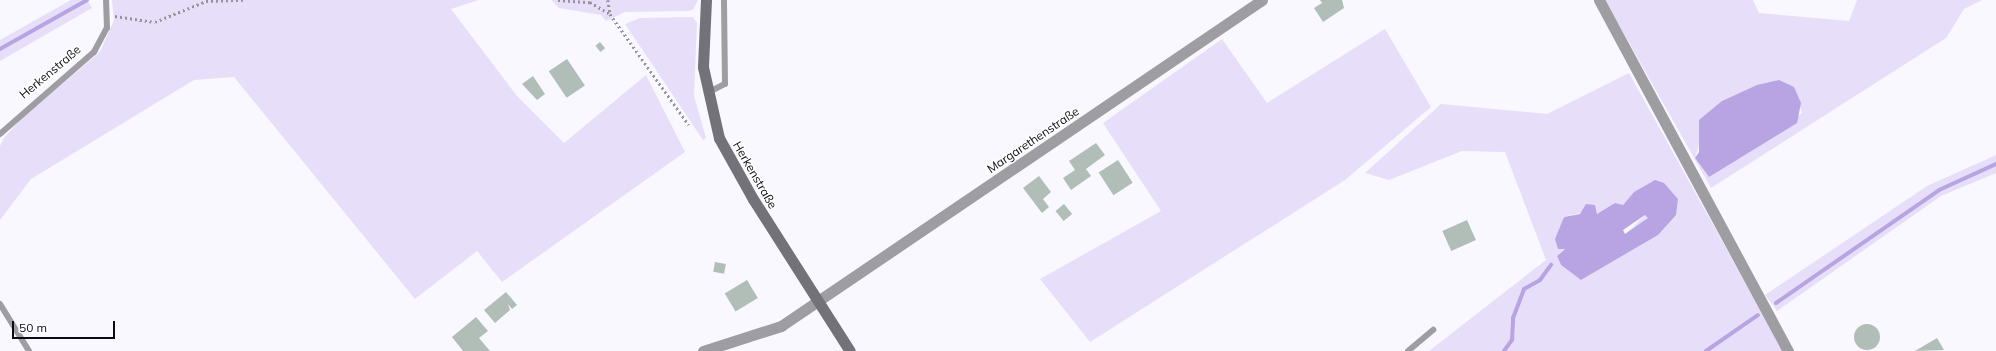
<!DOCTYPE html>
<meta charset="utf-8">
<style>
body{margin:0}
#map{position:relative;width:1996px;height:351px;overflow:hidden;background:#f9f7ff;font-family:Mulish,sans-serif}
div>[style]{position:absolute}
.green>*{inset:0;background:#e7dffa;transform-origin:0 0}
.water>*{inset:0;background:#b8a4e3}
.stream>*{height:4px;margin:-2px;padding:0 2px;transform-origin:2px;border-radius:2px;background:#b8a4e3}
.building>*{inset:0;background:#b1beb7;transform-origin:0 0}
.round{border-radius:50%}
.path>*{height:2.5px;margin-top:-1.25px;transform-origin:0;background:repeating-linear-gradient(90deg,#96949a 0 2px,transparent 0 5px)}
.service>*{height:6px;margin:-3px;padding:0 3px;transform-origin:3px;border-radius:3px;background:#9e9da2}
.minor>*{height:11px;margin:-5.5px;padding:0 5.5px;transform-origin:5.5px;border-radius:5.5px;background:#9e9da2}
.secondary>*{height:11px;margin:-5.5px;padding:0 5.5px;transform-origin:5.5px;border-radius:5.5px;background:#747279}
span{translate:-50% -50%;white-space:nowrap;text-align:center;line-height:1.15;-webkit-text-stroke:3px #fff;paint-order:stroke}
.street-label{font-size:12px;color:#0c0b0f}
.scale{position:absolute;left:12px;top:321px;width:103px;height:18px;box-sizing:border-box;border:2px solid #0c0b0f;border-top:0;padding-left:5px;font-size:12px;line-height:14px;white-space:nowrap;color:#0c0b0f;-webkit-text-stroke:3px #fff;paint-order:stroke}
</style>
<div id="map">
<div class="green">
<div style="clip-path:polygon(71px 0,87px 0,92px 8px,0 61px,0 40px)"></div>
<div style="clip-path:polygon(112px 0,478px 0,451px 9px,517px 96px,564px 143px,646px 75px,685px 152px,502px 282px,477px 251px,415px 299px,234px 77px,194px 80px,31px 179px,0 220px,0 146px,4px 138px,21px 119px,100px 52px,114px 20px)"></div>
<div style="clip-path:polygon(551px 0,698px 0,693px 10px,687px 11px,625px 12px,606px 21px,601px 15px,559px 8px)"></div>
<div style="clip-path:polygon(evenodd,1605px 0,1753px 0,1759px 13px,1849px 21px,1857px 0,1982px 0,1964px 9px,1946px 38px,1711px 188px,1605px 0,1794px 87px,1802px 113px,1709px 177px,1695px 158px,1699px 145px,1794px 87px)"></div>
<div style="clip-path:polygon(693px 17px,697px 23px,694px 96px,706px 138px,703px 140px,625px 24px,640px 18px)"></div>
<div style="clip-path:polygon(1385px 29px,1431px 107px,1345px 180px,1090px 342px,1040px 279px,1161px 211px,1103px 123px,1222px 39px,1267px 103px)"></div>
<div style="clip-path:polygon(evenodd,1629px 73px,1783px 351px,1429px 351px,1546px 260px,1505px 152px,1462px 151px,1389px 180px,1365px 173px,1441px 104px,1547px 114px,1629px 73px,1634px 192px,1658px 235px,1581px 280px,1561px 265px,1557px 256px,1565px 248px,1563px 217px,1584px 212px,1602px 214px,1623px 205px,1634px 192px)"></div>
<div style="clip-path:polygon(1996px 155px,1996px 173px,1941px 196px,1777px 311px,1765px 295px,1927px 186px)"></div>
<div style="left:1645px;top:215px;width:4px;height:27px;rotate:45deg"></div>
</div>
<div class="water">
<div style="clip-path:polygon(1779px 80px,1794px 87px,1801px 103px,1797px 123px,1709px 177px,1695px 158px,1699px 152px,1699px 120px,1722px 101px,1757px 85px)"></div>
<div style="clip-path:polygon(evenodd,1655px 180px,1664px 183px,1678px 199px,1676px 215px,1658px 235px,1581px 280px,1561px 265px,1557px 256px,1565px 249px,1558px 249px,1555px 239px,1564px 217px,1580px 214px,1586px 204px,1595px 205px,1597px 214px,1615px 203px,1623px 205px,1634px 192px,1655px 180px,1645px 215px,1648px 218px,1625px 234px,1623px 230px,1645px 215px)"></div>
</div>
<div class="stream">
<div style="left:0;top:49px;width:100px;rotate:-29.4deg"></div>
<div style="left:1776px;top:303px;width:198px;rotate:-34.7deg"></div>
<div style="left:1939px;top:190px;width:63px;rotate:-24.5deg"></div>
<div style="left:1504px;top:351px;width:14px;rotate:-54deg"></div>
<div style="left:1512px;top:340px;width:22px;rotate:-87deg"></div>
<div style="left:1513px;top:318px;width:31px;rotate:-69deg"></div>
<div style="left:1524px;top:289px;width:18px;rotate:-29deg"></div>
<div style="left:1540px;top:280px;width:19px;rotate:-54deg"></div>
<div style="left:1706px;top:351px;width:63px;rotate:-34.7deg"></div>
</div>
<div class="building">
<div style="clip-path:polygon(1320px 0,1342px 0,1344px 8px,1323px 22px,1314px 8px,1322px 3px)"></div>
<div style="left:600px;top:42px;width:8px;height:6px;rotate:50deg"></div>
<div style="left:567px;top:59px;width:32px;height:22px;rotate:56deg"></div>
<div style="clip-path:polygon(533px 76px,545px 94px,537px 100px,522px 84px)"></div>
<div style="clip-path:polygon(1096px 143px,1105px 155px,1086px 169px,1091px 176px,1071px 190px,1063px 178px,1075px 170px,1069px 161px)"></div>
<div style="left:1118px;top:160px;width:27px;height:23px;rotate:57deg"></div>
<div style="clip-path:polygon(1039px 176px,1051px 192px,1043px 199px,1049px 207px,1042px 213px,1023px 188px)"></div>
<div style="left:1064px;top:204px;width:13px;height:11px;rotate:51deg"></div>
<div style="left:1467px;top:220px;width:22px;height:27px;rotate:66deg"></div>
<div style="left:715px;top:262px;width:11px;height:10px;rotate:10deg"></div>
<div style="left:747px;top:280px;width:21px;height:26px;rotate:59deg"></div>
<div style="clip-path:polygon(506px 292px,517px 305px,512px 309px,508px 304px,510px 310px,495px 323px,484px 310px)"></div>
<div style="clip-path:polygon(476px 317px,488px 331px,479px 338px,490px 351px,463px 351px,452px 337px)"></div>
<div class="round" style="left:1854px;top:324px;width:26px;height:26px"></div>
<div style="clip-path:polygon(1937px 338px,1944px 350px,1915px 351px)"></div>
</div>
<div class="path">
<div style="left:558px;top:0;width:32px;rotate:4deg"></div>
<div style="left:590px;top:2px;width:23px;rotate:31deg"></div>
<div style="left:610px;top:14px;width:136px;rotate:54.6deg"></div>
<div style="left:608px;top:0;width:13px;rotate:81deg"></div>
<div style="left:115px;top:16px;width:40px;rotate:8.5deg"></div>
<div style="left:155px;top:22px;width:55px;rotate:-22.4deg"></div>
<div style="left:206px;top:1px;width:37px;rotate:-2deg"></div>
</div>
<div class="service">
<div style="left:707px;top:93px;width:20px;rotate:-27deg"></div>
<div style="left:725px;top:84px;width:84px;rotate:-90.7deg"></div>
<div style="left:0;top:134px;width:125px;rotate:-41.1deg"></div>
<div style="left:94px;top:52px;width:27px;rotate:-62deg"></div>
<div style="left:107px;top:28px;width:28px;rotate:-92deg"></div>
<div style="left:0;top:304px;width:55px;rotate:58.3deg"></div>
<div style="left:1408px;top:351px;width:33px;rotate:-40deg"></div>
</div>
<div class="minor">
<div style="left:1599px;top:0;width:399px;rotate:61.7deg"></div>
<div style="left:703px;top:351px;width:82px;rotate:-17.8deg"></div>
<div style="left:781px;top:326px;width:581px;rotate:-34.13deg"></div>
</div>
<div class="secondary">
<div style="left:706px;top:0;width:67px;rotate:92.6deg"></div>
<div style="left:703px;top:67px;width:73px;rotate:77.3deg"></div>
<div style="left:719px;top:138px;width:70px;rotate:60.9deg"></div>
<div style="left:753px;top:199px;width:180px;rotate:57.5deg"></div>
</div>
<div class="street-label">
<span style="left:50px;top:72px;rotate:-40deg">Herkenstraße</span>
<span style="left:1033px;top:140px;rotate:-34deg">Margarethenstraße</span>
<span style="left:755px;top:175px;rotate:60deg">Herkenstraße</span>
</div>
<div class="scale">50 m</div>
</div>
